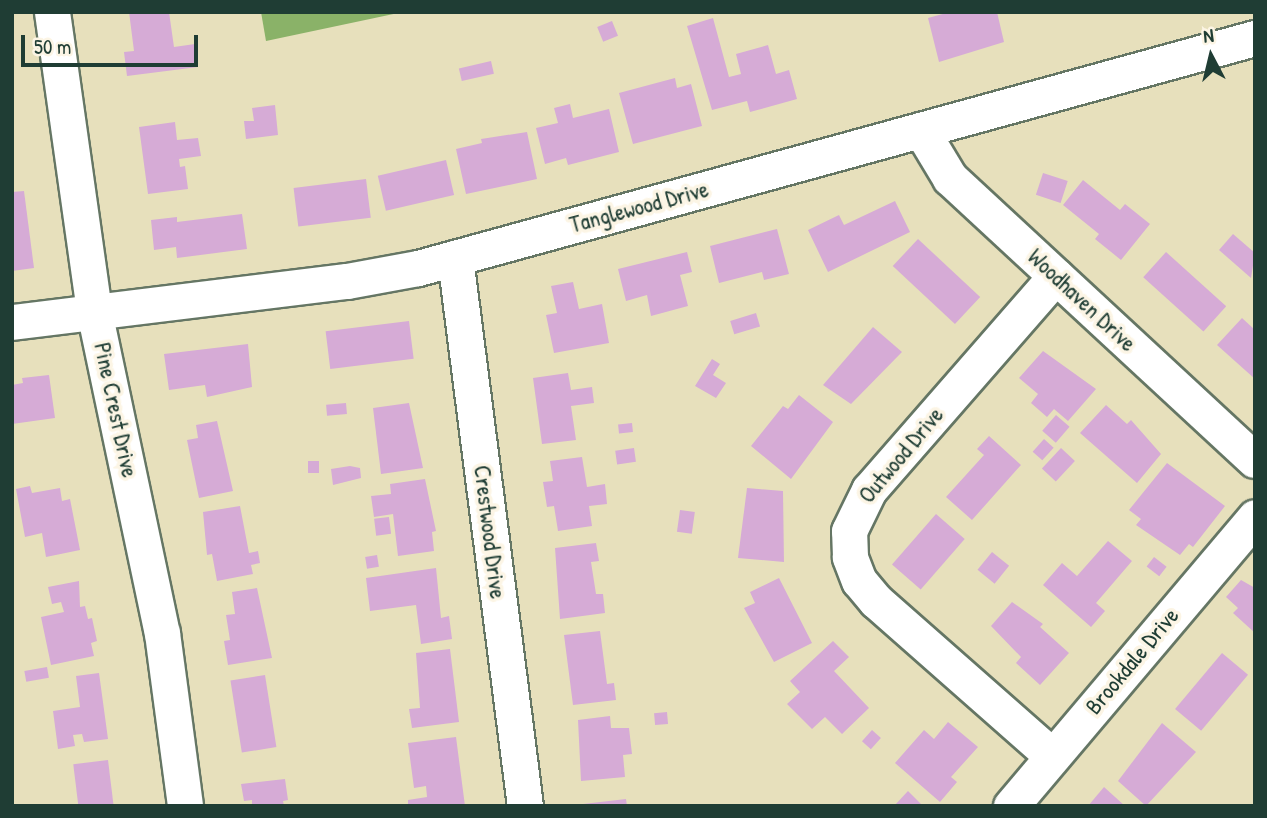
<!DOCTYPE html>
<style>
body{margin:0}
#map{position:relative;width:1267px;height:818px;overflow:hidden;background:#e7e0bc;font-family:"Patrick Hand",sans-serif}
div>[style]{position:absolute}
.forest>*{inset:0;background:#8ab268}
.building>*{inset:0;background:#d6abd6;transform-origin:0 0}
.roads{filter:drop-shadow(2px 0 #657664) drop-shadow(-2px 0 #657664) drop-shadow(0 2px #657664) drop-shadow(0 -2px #657664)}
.minor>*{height:35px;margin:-17.5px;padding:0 17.5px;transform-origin:17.5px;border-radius:17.5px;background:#fff}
span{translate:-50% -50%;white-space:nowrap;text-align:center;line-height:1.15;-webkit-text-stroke:7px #fcf5e5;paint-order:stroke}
.street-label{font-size:23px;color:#1f3d34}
.frame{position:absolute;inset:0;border:14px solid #1f3d34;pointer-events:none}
.north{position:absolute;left:1176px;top:21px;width:70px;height:70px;-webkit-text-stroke:5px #fcf5e5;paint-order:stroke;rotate:353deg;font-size:19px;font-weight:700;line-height:28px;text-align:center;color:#1f3d34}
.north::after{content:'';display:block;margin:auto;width:24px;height:32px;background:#1f3d34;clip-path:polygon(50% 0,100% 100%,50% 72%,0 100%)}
.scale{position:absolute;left:21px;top:35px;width:177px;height:32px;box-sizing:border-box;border:4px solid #1f3d34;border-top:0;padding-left:9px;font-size:21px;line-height:24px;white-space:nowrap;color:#1f3d34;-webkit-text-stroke:5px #fcf5e5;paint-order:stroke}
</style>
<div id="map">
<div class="forest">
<div style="clip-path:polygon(261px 12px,403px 12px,266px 41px)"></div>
</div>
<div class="building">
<div style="clip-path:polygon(129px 12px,169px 12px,174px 47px,195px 44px,198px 67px,127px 76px,124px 52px,134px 51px)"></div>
<div style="clip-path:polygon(950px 12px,997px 12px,1004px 42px,939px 62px,928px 18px)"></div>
<div style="clip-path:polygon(713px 18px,729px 77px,741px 74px,736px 54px,768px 45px,776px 74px,789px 70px,797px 99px,750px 112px,747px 101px,712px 110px,687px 26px)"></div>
<div style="left:612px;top:21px;width:16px;height:16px;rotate:68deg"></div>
<div style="left:491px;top:61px;width:13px;height:33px;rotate:77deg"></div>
<div style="clip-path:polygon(675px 78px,677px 88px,691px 84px,702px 126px,633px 144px,619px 93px)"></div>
<div style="clip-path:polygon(570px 104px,573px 118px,609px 109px,619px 152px,568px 165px,566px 158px,545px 164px,536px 128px,558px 123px,554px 108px)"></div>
<div style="clip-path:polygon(275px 105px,278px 135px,246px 139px,244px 121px,254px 121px,252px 108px)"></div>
<div style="clip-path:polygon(175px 122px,177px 140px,198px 138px,201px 156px,179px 159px,180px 167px,185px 166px,188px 189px,148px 194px,139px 127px)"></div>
<div style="clip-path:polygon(527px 132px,537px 179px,466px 194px,456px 149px,482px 143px,481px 139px)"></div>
<div style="left:446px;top:160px;width:36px;height:70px;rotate:77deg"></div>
<div style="left:1043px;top:173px;width:26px;height:23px;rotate:18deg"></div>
<div style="left:366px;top:179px;width:39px;height:73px;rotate:83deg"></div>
<div style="clip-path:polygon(1083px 180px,1120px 210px,1125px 204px,1150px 224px,1121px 260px,1095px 239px,1099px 234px,1063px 205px)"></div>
<div style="clip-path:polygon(24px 191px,34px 268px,12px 271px,12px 192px)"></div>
<div style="clip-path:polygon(895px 201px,910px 232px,828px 272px,808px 230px,839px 215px,844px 225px)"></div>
<div style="clip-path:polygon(242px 214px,247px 249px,177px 258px,176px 247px,154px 250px,151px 220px,177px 217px,177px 222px)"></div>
<div style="clip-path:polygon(777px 229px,789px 274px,764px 280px,762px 272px,719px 283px,710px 246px)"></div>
<div style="clip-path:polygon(1233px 234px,1255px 253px,1251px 278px,1219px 250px)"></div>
<div style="left:918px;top:239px;width:85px;height:37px;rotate:43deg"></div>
<div style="clip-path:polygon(687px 252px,692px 272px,680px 275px,688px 306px,651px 316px,647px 295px,626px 301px,618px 269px)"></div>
<div style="left:1166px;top:252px;width:81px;height:34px;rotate:42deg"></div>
<div style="clip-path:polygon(573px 282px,579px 309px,602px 304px,609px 343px,554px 353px,546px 315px,557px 313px,551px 286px)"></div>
<div style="left:756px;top:313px;width:14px;height:27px;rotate:73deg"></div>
<div style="clip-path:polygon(1242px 318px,1255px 330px,1255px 379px,1217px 345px)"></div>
<div style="left:409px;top:321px;width:38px;height:84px;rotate:83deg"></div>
<div style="clip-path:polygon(873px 327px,902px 352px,851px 404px,823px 385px)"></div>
<div style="clip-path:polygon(248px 344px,252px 387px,207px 397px,205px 385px,169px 390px,164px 354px)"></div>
<div style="clip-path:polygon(1043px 351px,1096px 389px,1068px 421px,1054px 409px,1047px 417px,1031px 403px,1038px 394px,1019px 378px)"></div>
<div style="clip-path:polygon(712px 359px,720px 364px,713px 375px,726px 383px,716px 398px,695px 386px)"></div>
<div style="clip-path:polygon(568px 373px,571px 390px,592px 387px,594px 403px,571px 406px,576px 440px,542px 444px,533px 378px)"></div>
<div style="clip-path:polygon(49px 375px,55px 418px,12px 424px,12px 385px,23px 383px,22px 378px)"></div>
<div style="clip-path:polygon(799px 395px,833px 422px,791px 479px,751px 446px,783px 406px,788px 409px)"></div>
<div style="left:346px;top:403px;width:11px;height:20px;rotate:85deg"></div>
<div style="clip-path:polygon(409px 403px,423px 468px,381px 474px,373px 408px)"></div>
<div style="clip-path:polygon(1106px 405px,1127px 424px,1131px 420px,1161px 454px,1137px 483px,1080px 433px)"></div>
<div style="left:1056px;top:415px;width:18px;height:21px;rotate:41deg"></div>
<div style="clip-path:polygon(217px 421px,233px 491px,199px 498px,187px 440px,198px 438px,196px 425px)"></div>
<div style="left:632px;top:423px;width:9px;height:14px;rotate:84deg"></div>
<div style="clip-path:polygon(989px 436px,1021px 465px,972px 520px,946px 497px,984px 455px,977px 449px)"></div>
<div style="left:1044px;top:439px;width:13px;height:17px;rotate:42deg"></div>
<div style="left:634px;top:448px;width:14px;height:19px;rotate:82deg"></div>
<div style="left:1061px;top:448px;width:19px;height:28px;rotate:43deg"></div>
<div style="clip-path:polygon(582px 457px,587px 487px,605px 484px,607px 504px,589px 506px,592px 526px,558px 531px,554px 506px,547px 507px,543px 482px,553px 481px,550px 461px)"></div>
<div style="left:308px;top:461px;width:11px;height:12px"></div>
<div style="clip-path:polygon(1167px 463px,1225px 506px,1193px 547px,1189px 544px,1180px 555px,1136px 525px,1141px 519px,1129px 510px)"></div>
<div style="clip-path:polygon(350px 466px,360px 468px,361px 478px,333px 485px,331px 469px)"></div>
<div style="clip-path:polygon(425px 479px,436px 531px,432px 532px,434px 551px,398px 556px,393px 514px,374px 517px,371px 496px,391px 494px,390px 484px)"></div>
<div style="clip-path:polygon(30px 486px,32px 493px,60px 488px,62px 501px,70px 499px,80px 550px,46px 557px,42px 533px,25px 537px,16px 489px)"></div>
<div style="clip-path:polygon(747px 488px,783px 491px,784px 562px,738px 558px)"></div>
<div style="clip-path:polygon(240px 506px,249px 553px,258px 551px,260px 563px,251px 565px,253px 574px,217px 581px,212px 554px,207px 555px,203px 512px)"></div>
<div style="left:680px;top:510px;width:15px;height:22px;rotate:8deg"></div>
<div style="left:936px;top:514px;width:38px;height:67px;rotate:41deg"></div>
<div style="left:389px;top:517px;width:17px;height:15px;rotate:83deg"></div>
<div style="clip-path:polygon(1108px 541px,1132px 561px,1096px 603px,1105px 611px,1091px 627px,1043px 585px,1062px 563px,1077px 576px)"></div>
<div style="clip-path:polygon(596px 543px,599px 561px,591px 562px,596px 594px,603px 594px,605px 613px,560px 619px,555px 548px)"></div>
<div style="left:992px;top:552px;width:22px;height:23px;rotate:39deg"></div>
<div style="left:377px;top:555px;width:12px;height:12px;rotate:81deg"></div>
<div style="left:1154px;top:557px;width:16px;height:12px;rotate:38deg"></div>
<div style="clip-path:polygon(436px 568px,441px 618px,449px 616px,452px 639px,421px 644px,416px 605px,370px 611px,366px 578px)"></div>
<div style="clip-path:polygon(779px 578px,812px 643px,774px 662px,744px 608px,755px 603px,750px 592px)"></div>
<div style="clip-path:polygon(1241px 580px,1255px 588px,1255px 633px,1233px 613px,1238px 608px,1226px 597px)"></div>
<div style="clip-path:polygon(79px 581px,80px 607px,85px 606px,88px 619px,92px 618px,97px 641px,91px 643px,94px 656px,51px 665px,41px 617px,64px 612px,61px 602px,52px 604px,48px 587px)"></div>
<div style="clip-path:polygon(257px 588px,272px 658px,228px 665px,224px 641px,230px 640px,226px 615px,235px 614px,232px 592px)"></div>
<div style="clip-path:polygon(1012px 602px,1043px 624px,1040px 627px,1069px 653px,1040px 685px,1016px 663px,1021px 657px,991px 626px)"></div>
<div style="clip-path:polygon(600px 631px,607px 684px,614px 683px,616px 700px,573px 705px,564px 635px)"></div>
<div style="clip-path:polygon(833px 641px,849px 657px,834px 671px,869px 708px,842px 734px,825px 717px,812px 729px,787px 704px,800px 692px,790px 681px)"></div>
<div style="clip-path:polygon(450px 649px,459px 722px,412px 728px,409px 709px,420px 708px,416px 653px)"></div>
<div style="left:1222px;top:653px;width:34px;height:73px;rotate:40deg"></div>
<div style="left:47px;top:667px;width:11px;height:23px;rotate:80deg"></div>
<div style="clip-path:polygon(99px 673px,108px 739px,84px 742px,82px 734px,73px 735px,75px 746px,58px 749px,53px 711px,80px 707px,76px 676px)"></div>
<div style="left:265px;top:675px;width:73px;height:35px;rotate:81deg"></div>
<div style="left:667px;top:712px;width:12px;height:13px;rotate:85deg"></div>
<div style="clip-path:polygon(610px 716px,611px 728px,629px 728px,632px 754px,623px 755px,625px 777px,581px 781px,578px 720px)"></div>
<div style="clip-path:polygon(948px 722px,978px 747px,951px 777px,957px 782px,940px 802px,895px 763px,924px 730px,934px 739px)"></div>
<div style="clip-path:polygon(1162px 723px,1196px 752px,1146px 806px,1118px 781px)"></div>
<div style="left:872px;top:730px;width:12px;height:15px;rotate:42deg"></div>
<div style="clip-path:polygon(456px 737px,465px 806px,408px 806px,408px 800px,427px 797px,426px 786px,414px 788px,408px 743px)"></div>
<div style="left:108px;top:760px;width:46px;height:35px;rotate:83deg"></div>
<div style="clip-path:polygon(285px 779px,288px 800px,283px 801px,284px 806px,252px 806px,252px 800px,244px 801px,241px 784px)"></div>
<div style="clip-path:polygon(1104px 787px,1125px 806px,1088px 806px)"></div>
<div style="clip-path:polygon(908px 791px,923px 806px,894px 806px)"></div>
<div style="clip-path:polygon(626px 799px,627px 806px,583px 806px,583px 804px)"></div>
</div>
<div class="roads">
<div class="minor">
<div style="left:52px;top:12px;width:302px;rotate:82deg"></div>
<div style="left:94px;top:311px;width:329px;rotate:78.1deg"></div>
<div style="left:162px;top:633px;width:175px;rotate:82.4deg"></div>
<div style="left:921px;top:130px;width:56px;rotate:58.9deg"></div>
<div style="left:950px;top:178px;width:415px;rotate:42.8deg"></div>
<div style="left:455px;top:258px;width:552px;rotate:82.72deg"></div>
<div style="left:12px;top:322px;width:337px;rotate:-7deg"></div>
<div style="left:347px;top:281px;width:72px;rotate:-10.4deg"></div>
<div style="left:418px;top:268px;width:868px;rotate:-15.37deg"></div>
<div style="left:1052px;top:756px;width:235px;rotate:-138.6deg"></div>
<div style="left:876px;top:601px;width:26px;rotate:-130deg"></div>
<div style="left:859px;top:581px;width:26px;rotate:-111deg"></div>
<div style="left:850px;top:557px;width:26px;rotate:-92deg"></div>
<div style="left:849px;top:531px;width:46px;rotate:-64deg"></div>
<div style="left:869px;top:490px;width:284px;rotate:-48.9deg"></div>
<div style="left:1011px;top:806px;width:378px;rotate:-49.8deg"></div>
</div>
</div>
<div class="street-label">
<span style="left:639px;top:207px;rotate:-15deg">Tanglewood Drive</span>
<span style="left:1082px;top:300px;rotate:43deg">Woodhaven Drive</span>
<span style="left:116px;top:410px;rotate:78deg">Pine Crest Drive</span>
<span style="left:901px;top:455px;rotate:-50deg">Outwood Drive</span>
<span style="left:490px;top:532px;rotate:83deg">Crestwood Drive</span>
<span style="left:1132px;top:661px;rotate:-50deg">Brookdale Drive</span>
</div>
<div class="frame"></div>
<div class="north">N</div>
<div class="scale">50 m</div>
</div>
